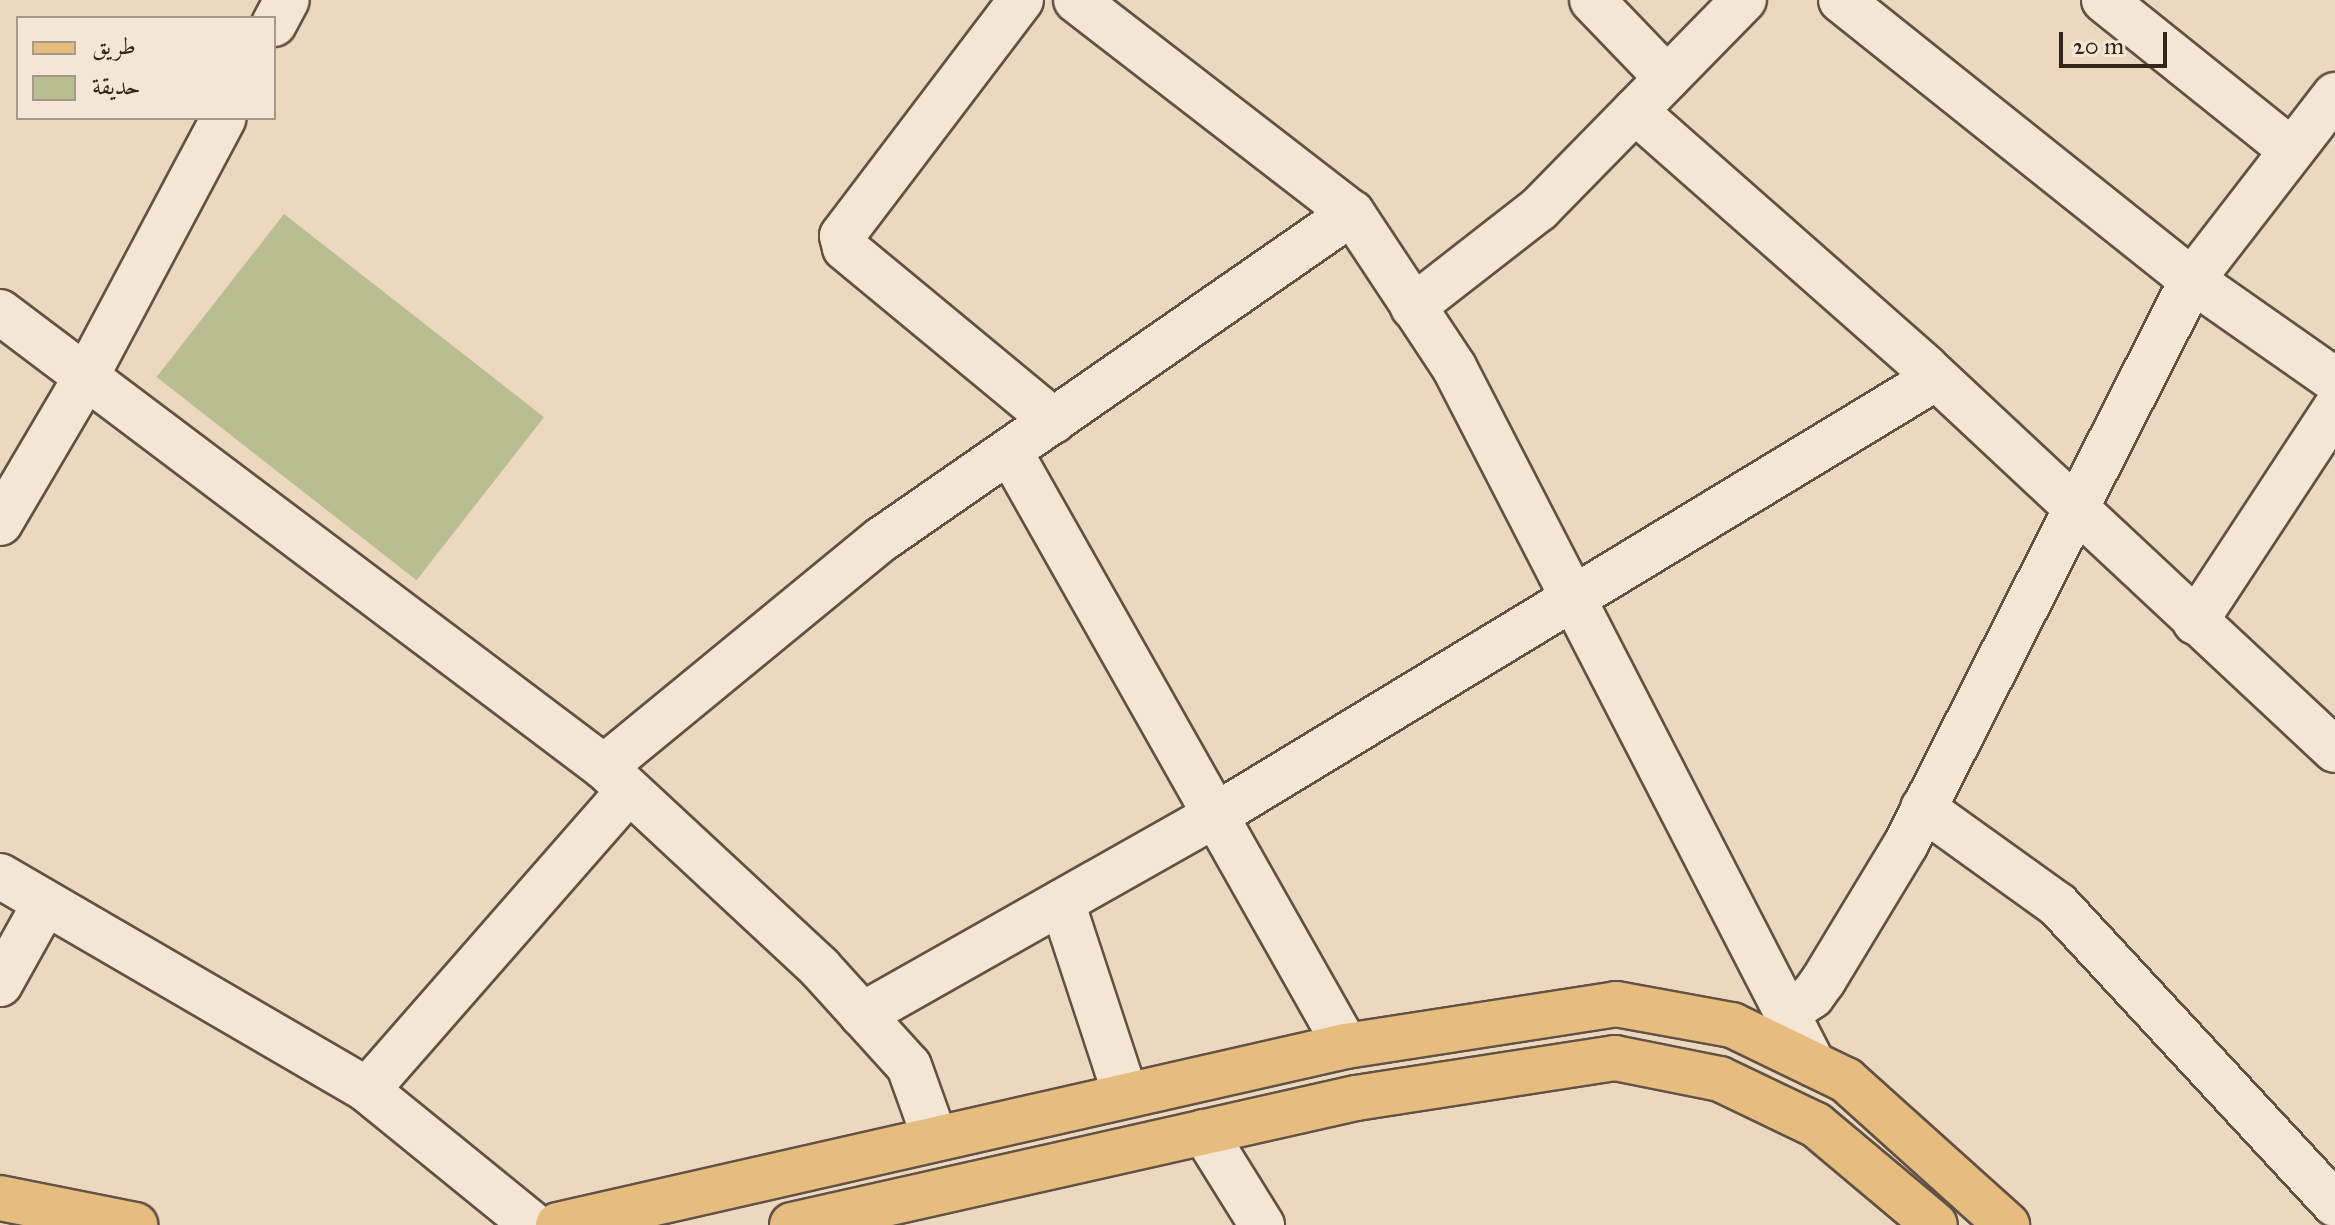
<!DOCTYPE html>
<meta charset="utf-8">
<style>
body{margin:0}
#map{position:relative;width:2335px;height:1225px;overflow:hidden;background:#ecd8be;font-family:"IM FELL Great Primer",Amiri,serif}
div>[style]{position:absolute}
.green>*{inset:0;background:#b9be91;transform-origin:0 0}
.roads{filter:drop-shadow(2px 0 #605244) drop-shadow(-2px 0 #605244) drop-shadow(0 2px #605244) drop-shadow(0 -2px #605244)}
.minor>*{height:44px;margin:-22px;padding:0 22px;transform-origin:22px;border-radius:22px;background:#f3e6d5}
.major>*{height:44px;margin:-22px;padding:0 22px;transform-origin:22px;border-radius:22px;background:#e6bc7f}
span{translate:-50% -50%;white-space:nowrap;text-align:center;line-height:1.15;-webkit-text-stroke:6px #f3e6d5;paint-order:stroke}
.legend{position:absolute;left:16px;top:16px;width:260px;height:104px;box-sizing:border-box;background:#f3e6d5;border:2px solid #a6998b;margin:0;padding:10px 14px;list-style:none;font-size:24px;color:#32251c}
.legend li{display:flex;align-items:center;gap:16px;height:40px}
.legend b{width:40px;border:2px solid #a6998b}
.scale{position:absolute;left:2059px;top:32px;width:108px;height:36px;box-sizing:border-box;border:4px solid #32251c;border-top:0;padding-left:10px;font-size:24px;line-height:28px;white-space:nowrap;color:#32251c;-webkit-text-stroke:6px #f3e6d5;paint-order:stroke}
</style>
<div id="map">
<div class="green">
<div style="left:284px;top:214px;width:330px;height:207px;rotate:38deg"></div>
</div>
<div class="roads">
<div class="minor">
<div style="left:1021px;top:0;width:296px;rotate:127.2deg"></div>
<div style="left:842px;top:236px;width:12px;rotate:76deg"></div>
<div style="left:845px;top:248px;width:271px;rotate:39.6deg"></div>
<div style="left:1076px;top:0;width:349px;rotate:37.7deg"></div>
<div style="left:1352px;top:213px;width:185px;rotate:56.5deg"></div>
<div style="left:1454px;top:367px;width:784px;rotate:62.75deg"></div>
<div style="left:1592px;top:0;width:108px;rotate:46.1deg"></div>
<div style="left:1841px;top:0;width:449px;rotate:38.6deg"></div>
<div style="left:2192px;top:280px;width:174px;rotate:35deg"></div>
<div style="left:2104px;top:0;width:238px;rotate:38.7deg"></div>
<div style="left:274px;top:24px;width:27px;rotate:-62deg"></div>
<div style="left:1635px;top:111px;width:387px;rotate:41.4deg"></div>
<div style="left:1925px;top:367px;width:561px;rotate:43.05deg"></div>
<div style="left:1413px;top:307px;width:160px;rotate:-37.9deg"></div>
<div style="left:1539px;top:209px;width:293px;rotate:-45.6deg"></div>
<div style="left:0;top:312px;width:756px;rotate:36.99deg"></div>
<div style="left:604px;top:767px;width:295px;rotate:42.9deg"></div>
<div style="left:820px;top:968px;width:132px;rotate:47.8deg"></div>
<div style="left:909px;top:1066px;width:74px;rotate:70.3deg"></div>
<div style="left:1010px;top:452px;width:682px;rotate:60.51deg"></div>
<div style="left:0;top:523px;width:169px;rotate:-59.5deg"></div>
<div style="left:86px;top:377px;width:293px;rotate:-62deg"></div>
<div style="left:2195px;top:622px;width:255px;rotate:-56.7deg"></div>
<div style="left:604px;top:767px;width:360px;rotate:-39.4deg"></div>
<div style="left:882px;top:539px;width:572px;rotate:-34.75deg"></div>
<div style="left:1923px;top:808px;width:166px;rotate:35.7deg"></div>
<div style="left:2058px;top:905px;width:408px;rotate:47.2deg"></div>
<div style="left:0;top:876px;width:425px;rotate:30.2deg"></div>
<div style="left:367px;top:1090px;width:214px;rotate:39.1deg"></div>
<div style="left:1062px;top:902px;width:202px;rotate:71.8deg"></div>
<div style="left:0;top:984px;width:93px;rotate:-60.9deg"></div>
<div style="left:1786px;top:1013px;width:31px;rotate:-33deg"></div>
<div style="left:1812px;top:996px;width:19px;rotate:-54deg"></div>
<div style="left:1823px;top:981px;width:160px;rotate:-58.8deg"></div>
<div style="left:1906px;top:844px;width:632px;rotate:-63.11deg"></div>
<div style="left:2192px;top:280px;width:234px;rotate:-52.3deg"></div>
<div style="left:862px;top:1015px;width:407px;rotate:-29.5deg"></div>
<div style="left:1216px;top:815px;width:842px;rotate:-31.26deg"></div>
<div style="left:367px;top:1090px;width:396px;rotate:-48.8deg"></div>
<div style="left:1204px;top:1132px;width:110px;rotate:58.1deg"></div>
</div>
<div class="major">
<div style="left:0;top:1198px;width:138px;rotate:11.3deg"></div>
<div style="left:558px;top:1225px;width:808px;rotate:-12.8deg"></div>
<div style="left:1346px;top:1046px;width:273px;rotate:-8.8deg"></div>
<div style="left:1616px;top:1004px;width:118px;rotate:10.3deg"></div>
<div style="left:1732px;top:1025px;width:127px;rotate:25.8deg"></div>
<div style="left:1846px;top:1080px;width:217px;rotate:42deg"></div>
<div style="left:792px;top:1225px;width:578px;rotate:-12.69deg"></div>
<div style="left:1356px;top:1098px;width:262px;rotate:-8.8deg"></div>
<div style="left:1615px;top:1058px;width:107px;rotate:11.3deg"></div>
<div style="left:1720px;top:1079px;width:106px;rotate:25.6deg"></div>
<div style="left:1816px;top:1125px;width:155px;rotate:40deg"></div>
</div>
</div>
<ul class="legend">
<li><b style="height:10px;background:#e6bc7f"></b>طريق</li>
<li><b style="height:22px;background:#b9be91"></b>حديقة</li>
</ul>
<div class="scale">20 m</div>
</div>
